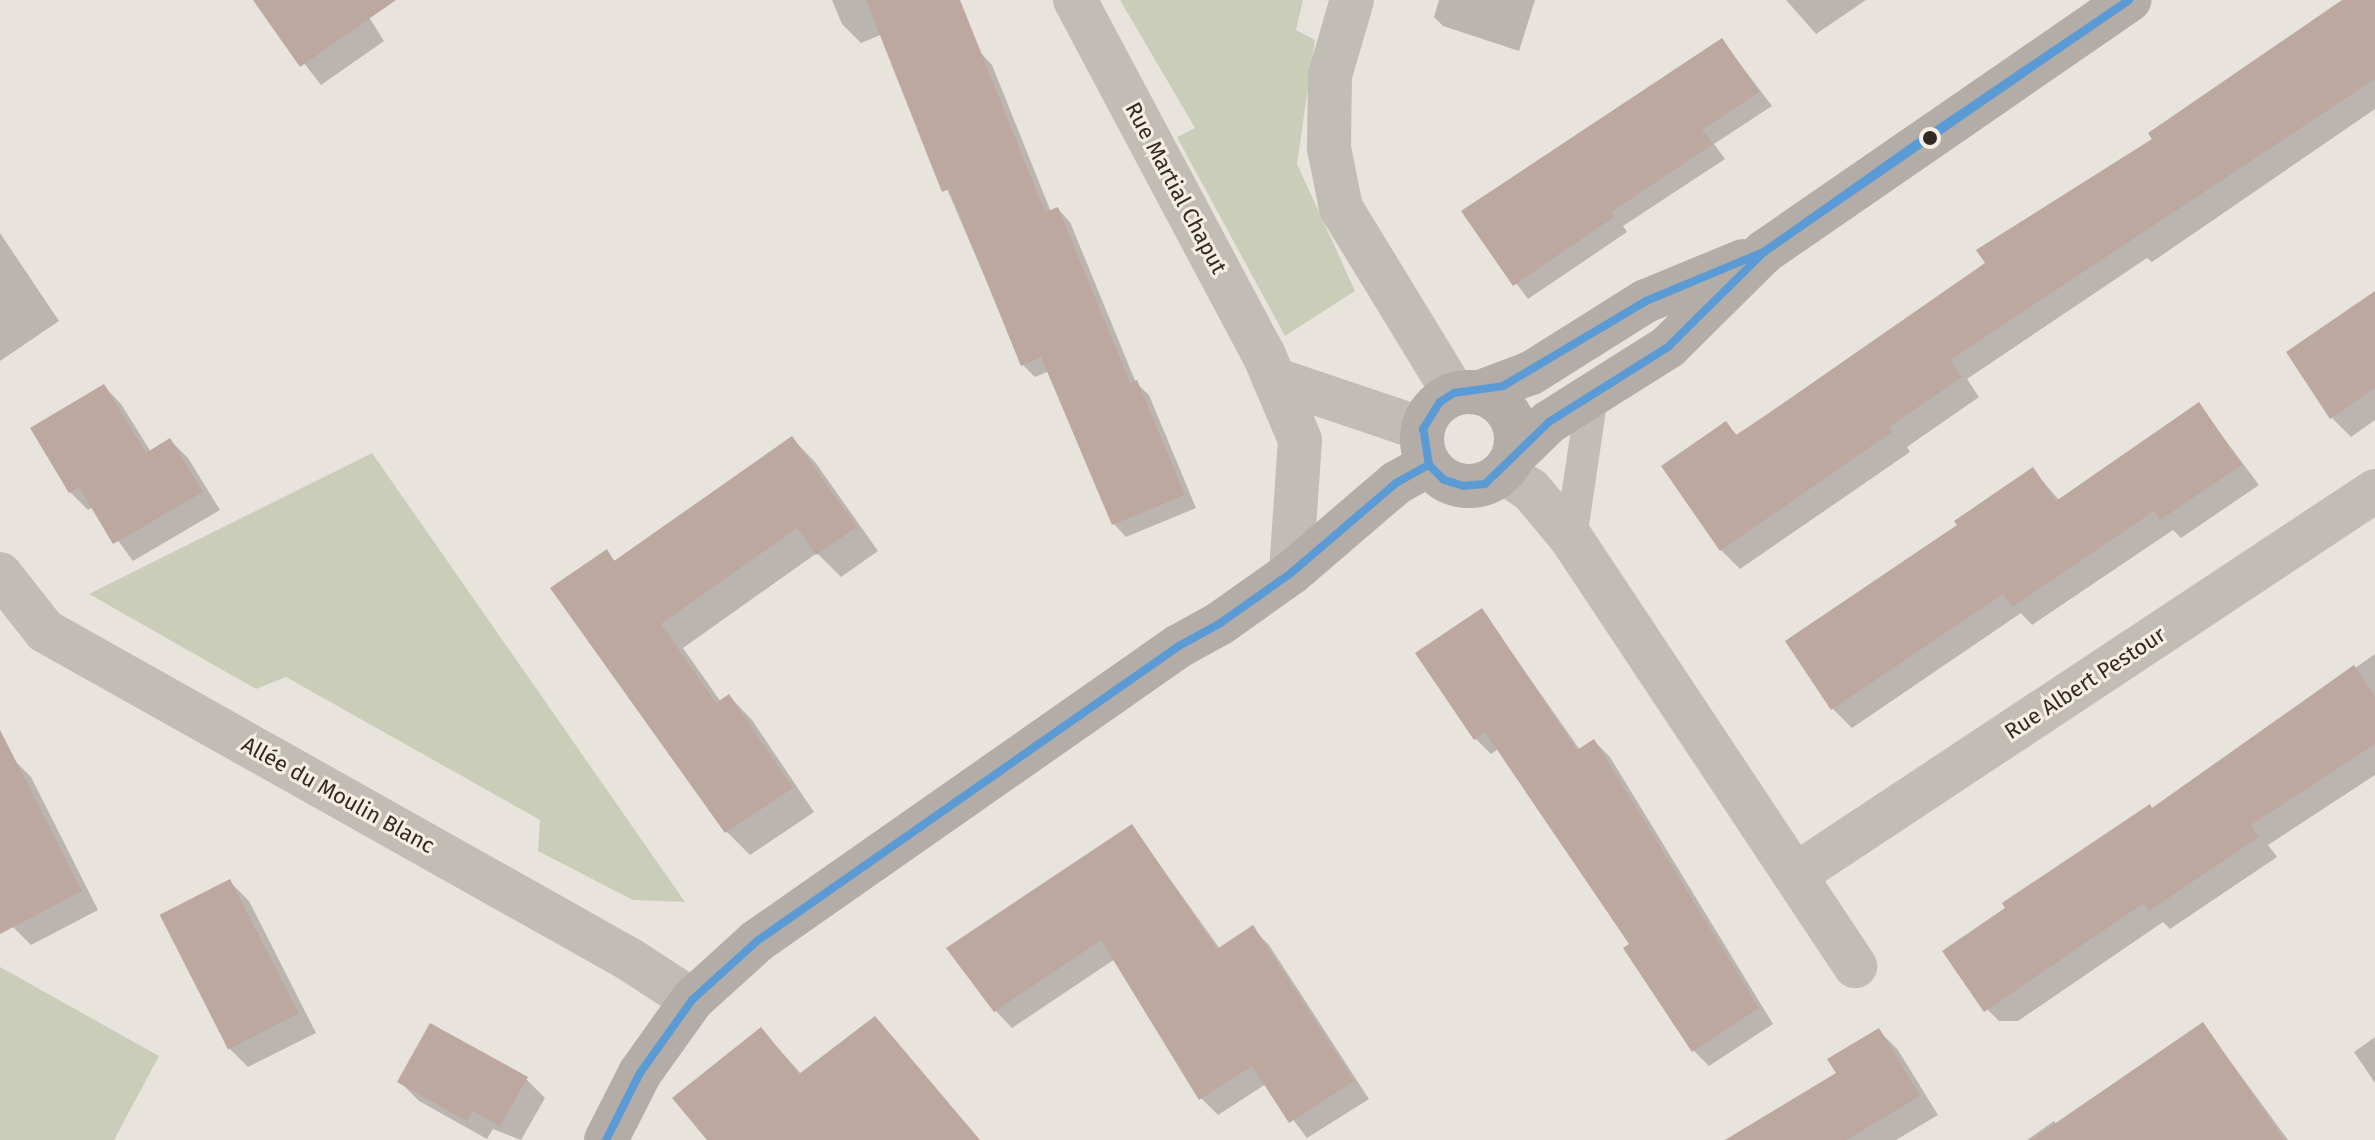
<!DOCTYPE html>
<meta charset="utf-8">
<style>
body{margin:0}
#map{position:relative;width:2375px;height:1140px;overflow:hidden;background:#e9e3dd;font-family:"Fira Sans",sans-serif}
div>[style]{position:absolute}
.green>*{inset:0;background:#caceb8}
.shadow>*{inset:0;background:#0003}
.building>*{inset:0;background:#bca89f;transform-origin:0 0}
.lane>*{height:32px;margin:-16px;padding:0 16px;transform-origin:16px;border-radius:16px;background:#c2bcb7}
.street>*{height:44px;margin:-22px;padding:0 22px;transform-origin:22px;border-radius:22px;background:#c2bcb7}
.secondary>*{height:44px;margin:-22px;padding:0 22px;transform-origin:22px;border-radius:22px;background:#b3aca7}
.secondary>.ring{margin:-22px;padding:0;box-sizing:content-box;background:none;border:44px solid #b3aca7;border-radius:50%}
.bus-1>*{height:8px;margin:-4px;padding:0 4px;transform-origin:4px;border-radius:4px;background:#5b9bd5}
.dots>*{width:22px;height:22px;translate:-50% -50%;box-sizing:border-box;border:4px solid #f7eee3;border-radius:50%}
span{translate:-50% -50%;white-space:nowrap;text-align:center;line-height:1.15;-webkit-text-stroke:6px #f7eee3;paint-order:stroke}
.street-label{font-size:22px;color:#322925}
</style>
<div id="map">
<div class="green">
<div style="clip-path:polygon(1120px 0,1303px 0,1296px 30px,1315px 40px,1297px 164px,1355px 291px,1285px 336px,1177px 137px,1195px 128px)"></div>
<div style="clip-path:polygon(372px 453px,685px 902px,633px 900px,538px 851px,540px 820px,286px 677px,256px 689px,89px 594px)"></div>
<div style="clip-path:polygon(0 967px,159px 1056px,114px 1140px,0 1140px)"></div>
</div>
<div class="shadow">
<div style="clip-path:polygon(255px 0,358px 0,384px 41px,321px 85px)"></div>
<div style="clip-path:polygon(832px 0,925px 0,931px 14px,861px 43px,842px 24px)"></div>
<div style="clip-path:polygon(1439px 0,1535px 0,1519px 51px,1443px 26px,1434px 17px)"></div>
<div style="clip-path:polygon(1786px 0,1866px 0,1816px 34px)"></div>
<div style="clip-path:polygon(2345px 0,2375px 0,2375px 109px,2152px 262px,2147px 258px,1967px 379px,1979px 397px,1907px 447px,1910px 452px,1740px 569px,1721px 550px,1726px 424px,1738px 436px,1988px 264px)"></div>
<div style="clip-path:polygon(1722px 40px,1772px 106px,1714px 144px,1725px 159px,1623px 226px,1627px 232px,1528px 299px,1464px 212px)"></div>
<div style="clip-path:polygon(980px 52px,992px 65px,1051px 212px,1058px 209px,1070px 222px,1136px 383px,1149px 395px,1196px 508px,1126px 537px,1114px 524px,1049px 371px,1035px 377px,1022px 364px,902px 84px)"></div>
<div style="clip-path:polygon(0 233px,59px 321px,0 361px)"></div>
<div style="clip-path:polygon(2375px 293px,2375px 420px,2351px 437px,2332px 418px)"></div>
<div style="clip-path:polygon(104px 386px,121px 404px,151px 452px,170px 440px,188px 458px,220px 510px,133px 561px,93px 507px,88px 510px,70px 492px)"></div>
<div style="clip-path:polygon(2199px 405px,2259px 485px,2181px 538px,2173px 530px,2032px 625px,2021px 613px,1852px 728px,1833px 709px,1960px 526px,2033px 470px,2059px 500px)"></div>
<div style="clip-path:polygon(792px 438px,815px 462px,878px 551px,841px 577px,817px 553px,683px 648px,721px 702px,729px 696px,752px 720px,814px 812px,750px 855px,727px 832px,606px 552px,616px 562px)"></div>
<div style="clip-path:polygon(1482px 610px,1580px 750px,1594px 741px,1610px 757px,1773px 1024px,1709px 1066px,1694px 1051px,1632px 945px,1499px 748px,1491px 754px,1475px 738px)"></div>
<div style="clip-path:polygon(2375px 654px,2375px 775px,2268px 845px,2277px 857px,2170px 929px,2163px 922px,2018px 1021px,1999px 1021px,1980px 1002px,2153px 810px)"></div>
<div style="clip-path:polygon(13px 759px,31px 777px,98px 910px,31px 945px,13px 927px,0 902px,0 766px)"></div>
<div style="clip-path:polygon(1132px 826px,1220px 949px,1252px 928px,1269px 945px,1369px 1099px,1307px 1138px,1266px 1084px,1218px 1115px,1201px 1098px,1115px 959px,1012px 1028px,996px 1011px,949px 949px)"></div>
<div style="clip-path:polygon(230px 882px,249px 901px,316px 1033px,248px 1067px,229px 1048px)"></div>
<div style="clip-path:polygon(875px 1018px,979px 1140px,710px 1140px,761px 1029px,802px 1075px)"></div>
<div style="clip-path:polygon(2203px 1024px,2288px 1140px,2027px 1140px,2054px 1121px,2057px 1125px)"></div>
<div style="clip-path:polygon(1879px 1031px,1898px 1050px,1938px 1115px,1896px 1140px,1799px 1140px,1839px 1074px)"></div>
<div style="clip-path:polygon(2375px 1037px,2375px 1083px,2354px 1052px)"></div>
<div style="clip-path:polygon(526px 1079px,545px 1098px,521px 1140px,493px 1129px,487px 1139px,419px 1101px,400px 1082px)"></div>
</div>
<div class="building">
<div style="clip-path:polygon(253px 0,396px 0,300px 67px)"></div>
<div style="clip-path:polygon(866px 0,960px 0,1045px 212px,1058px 207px,1130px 383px,1137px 380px,1185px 495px,1112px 525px,1041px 357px,1021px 366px,949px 189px,942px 192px)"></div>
<div style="clip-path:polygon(2342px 0,2375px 0,2375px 79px,1950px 360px,1962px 377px,1889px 427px,1892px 432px,1720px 551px,1661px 466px,1726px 421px,1736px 435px,1766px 415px,1985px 263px,1976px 250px,2152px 139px,2148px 133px)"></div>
<div style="clip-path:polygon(1722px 38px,1759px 92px,1702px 130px,1713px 144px,1611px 212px,1614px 217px,1513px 286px,1461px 211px)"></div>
<div style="clip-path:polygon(2375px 291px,2375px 388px,2330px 419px,2286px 352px)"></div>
<div style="clip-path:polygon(104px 384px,146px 453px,170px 438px,203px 492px,113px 544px,79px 487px,69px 493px,30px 428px)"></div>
<div style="clip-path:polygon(2199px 402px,2242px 465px,2160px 520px,2154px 511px,2012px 607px,2003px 594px,1831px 710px,1785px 641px,1957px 525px,1954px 521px,2033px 467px,2056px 501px)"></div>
<div style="clip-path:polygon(792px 436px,857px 527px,816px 555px,797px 528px,661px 624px,716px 703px,729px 694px,793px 788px,725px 833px,550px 588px,607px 549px,614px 561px)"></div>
<div style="clip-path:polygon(1482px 608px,1577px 750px,1594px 739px,1759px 1008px,1692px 1052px,1623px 948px,1629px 944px,1485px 732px,1474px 740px,1415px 653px)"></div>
<div style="clip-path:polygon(2354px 665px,2375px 697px,2375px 744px,2251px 825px,2259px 837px,2149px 911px,2144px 903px,1984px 1012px,1942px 951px,2005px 908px,2002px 903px,2150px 804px,2152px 808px)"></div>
<div style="clip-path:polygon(0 730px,82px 891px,0 934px)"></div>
<div style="clip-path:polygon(1132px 824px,1217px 949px,1253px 925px,1354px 1081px,1289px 1123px,1252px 1066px,1199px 1100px,1101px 940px,994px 1012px,946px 948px)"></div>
<div style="left:230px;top:879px;width:151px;height:79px;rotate:63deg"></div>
<div style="clip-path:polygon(875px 1016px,980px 1140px,707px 1140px,672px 1098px,761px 1027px,799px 1074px)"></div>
<div style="clip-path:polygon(2203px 1022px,2284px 1140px,2031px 1140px)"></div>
<div style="clip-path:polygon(430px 1023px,528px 1077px,500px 1126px,473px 1111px,467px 1121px,397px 1082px)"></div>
<div style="clip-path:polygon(1879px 1028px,1920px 1096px,1846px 1140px,1725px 1140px,1836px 1073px,1827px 1059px)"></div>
</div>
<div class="lane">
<div style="left:1571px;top:538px;width:145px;rotate:-81.6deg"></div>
</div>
<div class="street">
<div style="left:1075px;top:0;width:402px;rotate:62deg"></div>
<div style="left:1264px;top:355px;width:92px;rotate:67deg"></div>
<div style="left:1300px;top:440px;width:133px;rotate:93.9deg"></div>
<div style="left:1352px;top:0;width:78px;rotate:106.3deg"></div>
<div style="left:1330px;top:75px;width:73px;rotate:90.8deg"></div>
<div style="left:1329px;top:148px;width:61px;rotate:78.7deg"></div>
<div style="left:1341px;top:208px;width:217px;rotate:58.6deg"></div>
<div style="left:1274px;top:379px;width:157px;rotate:18.6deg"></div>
<div style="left:1503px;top:472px;width:33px;rotate:33deg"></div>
<div style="left:1531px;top:490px;width:62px;rotate:50.2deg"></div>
<div style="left:1571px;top:538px;width:514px;rotate:56.43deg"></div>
<div style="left:0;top:574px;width:73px;rotate:51.7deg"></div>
<div style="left:45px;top:631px;width:670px;rotate:29.32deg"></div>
<div style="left:629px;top:959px;width:75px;rotate:33.1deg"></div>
<div style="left:1795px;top:875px;width:696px;rotate:-33.51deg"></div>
</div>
<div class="secondary">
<div class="ring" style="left:1422px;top:392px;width:50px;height:50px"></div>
<div style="left:1480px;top:392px;width:54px;rotate:-20.4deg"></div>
<div style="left:1531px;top:373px;width:136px;rotate:-32.1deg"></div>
<div style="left:1646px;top:301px;width:105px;rotate:-22.4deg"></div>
<div style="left:1515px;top:455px;width:47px;rotate:-44.1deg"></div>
<div style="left:1549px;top:422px;width:141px;rotate:-32.2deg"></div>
<div style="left:1668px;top:347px;width:135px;rotate:-44.7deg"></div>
<div style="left:1764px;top:252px;width:444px;rotate:-34.6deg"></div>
<div style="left:606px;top:1140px;width:75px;rotate:-63.1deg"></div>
<div style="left:640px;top:1073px;width:90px;rotate:-54.5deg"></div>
<div style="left:692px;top:1000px;width:88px;rotate:-42.2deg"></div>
<div style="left:757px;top:941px;width:515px;rotate:-34.96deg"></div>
<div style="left:1179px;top:646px;width:46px;rotate:-28.8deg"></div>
<div style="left:1219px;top:624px;width:88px;rotate:-35.3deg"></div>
<div style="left:1291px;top:573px;width:138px;rotate:-40.6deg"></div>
<div style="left:1396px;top:483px;width:38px;rotate:-29deg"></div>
</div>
<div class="bus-1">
<div style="left:2129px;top:0;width:444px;rotate:145.4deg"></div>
<div style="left:1764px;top:252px;width:185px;rotate:-35.3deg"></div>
<div style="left:1915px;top:145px;width:258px;rotate:-34.1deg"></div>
<div style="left:1764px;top:252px;width:135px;rotate:135.3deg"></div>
<div style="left:1668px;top:347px;width:141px;rotate:147.8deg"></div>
<div style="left:1549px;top:422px;width:89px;rotate:135.9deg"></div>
<div style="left:1485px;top:484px;width:21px;rotate:175deg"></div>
<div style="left:1464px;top:486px;width:21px;rotate:-163deg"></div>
<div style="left:1444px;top:480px;width:21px;rotate:-135deg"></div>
<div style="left:1429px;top:465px;width:36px;rotate:-99deg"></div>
<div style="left:1423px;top:429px;width:32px;rotate:-58deg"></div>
<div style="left:1440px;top:402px;width:17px;rotate:-33deg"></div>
<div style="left:1454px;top:393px;width:49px;rotate:-8.1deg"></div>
<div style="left:1503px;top:386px;width:166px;rotate:-30.7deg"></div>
<div style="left:1646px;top:301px;width:128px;rotate:-22.6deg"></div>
<div style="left:606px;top:1140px;width:75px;rotate:-63.1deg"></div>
<div style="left:640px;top:1073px;width:90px;rotate:-54.5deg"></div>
<div style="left:692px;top:1000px;width:88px;rotate:-42.2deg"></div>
<div style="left:757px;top:941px;width:515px;rotate:-34.96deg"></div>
<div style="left:1179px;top:646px;width:46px;rotate:-28.8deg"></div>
<div style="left:1219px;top:624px;width:88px;rotate:-35.3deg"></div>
<div style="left:1291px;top:573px;width:138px;rotate:-40.6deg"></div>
<div style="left:1396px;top:483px;width:38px;rotate:-29deg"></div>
</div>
<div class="dots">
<div style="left:1930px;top:138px;background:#322925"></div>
</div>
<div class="street-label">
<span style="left:1176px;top:188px;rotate:62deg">Rue Martial Chaput</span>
<span style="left:2085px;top:683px;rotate:-33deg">Rue Albert Pestour</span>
<span style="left:338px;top:795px;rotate:29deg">Allée du Moulin Blanc</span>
</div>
</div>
